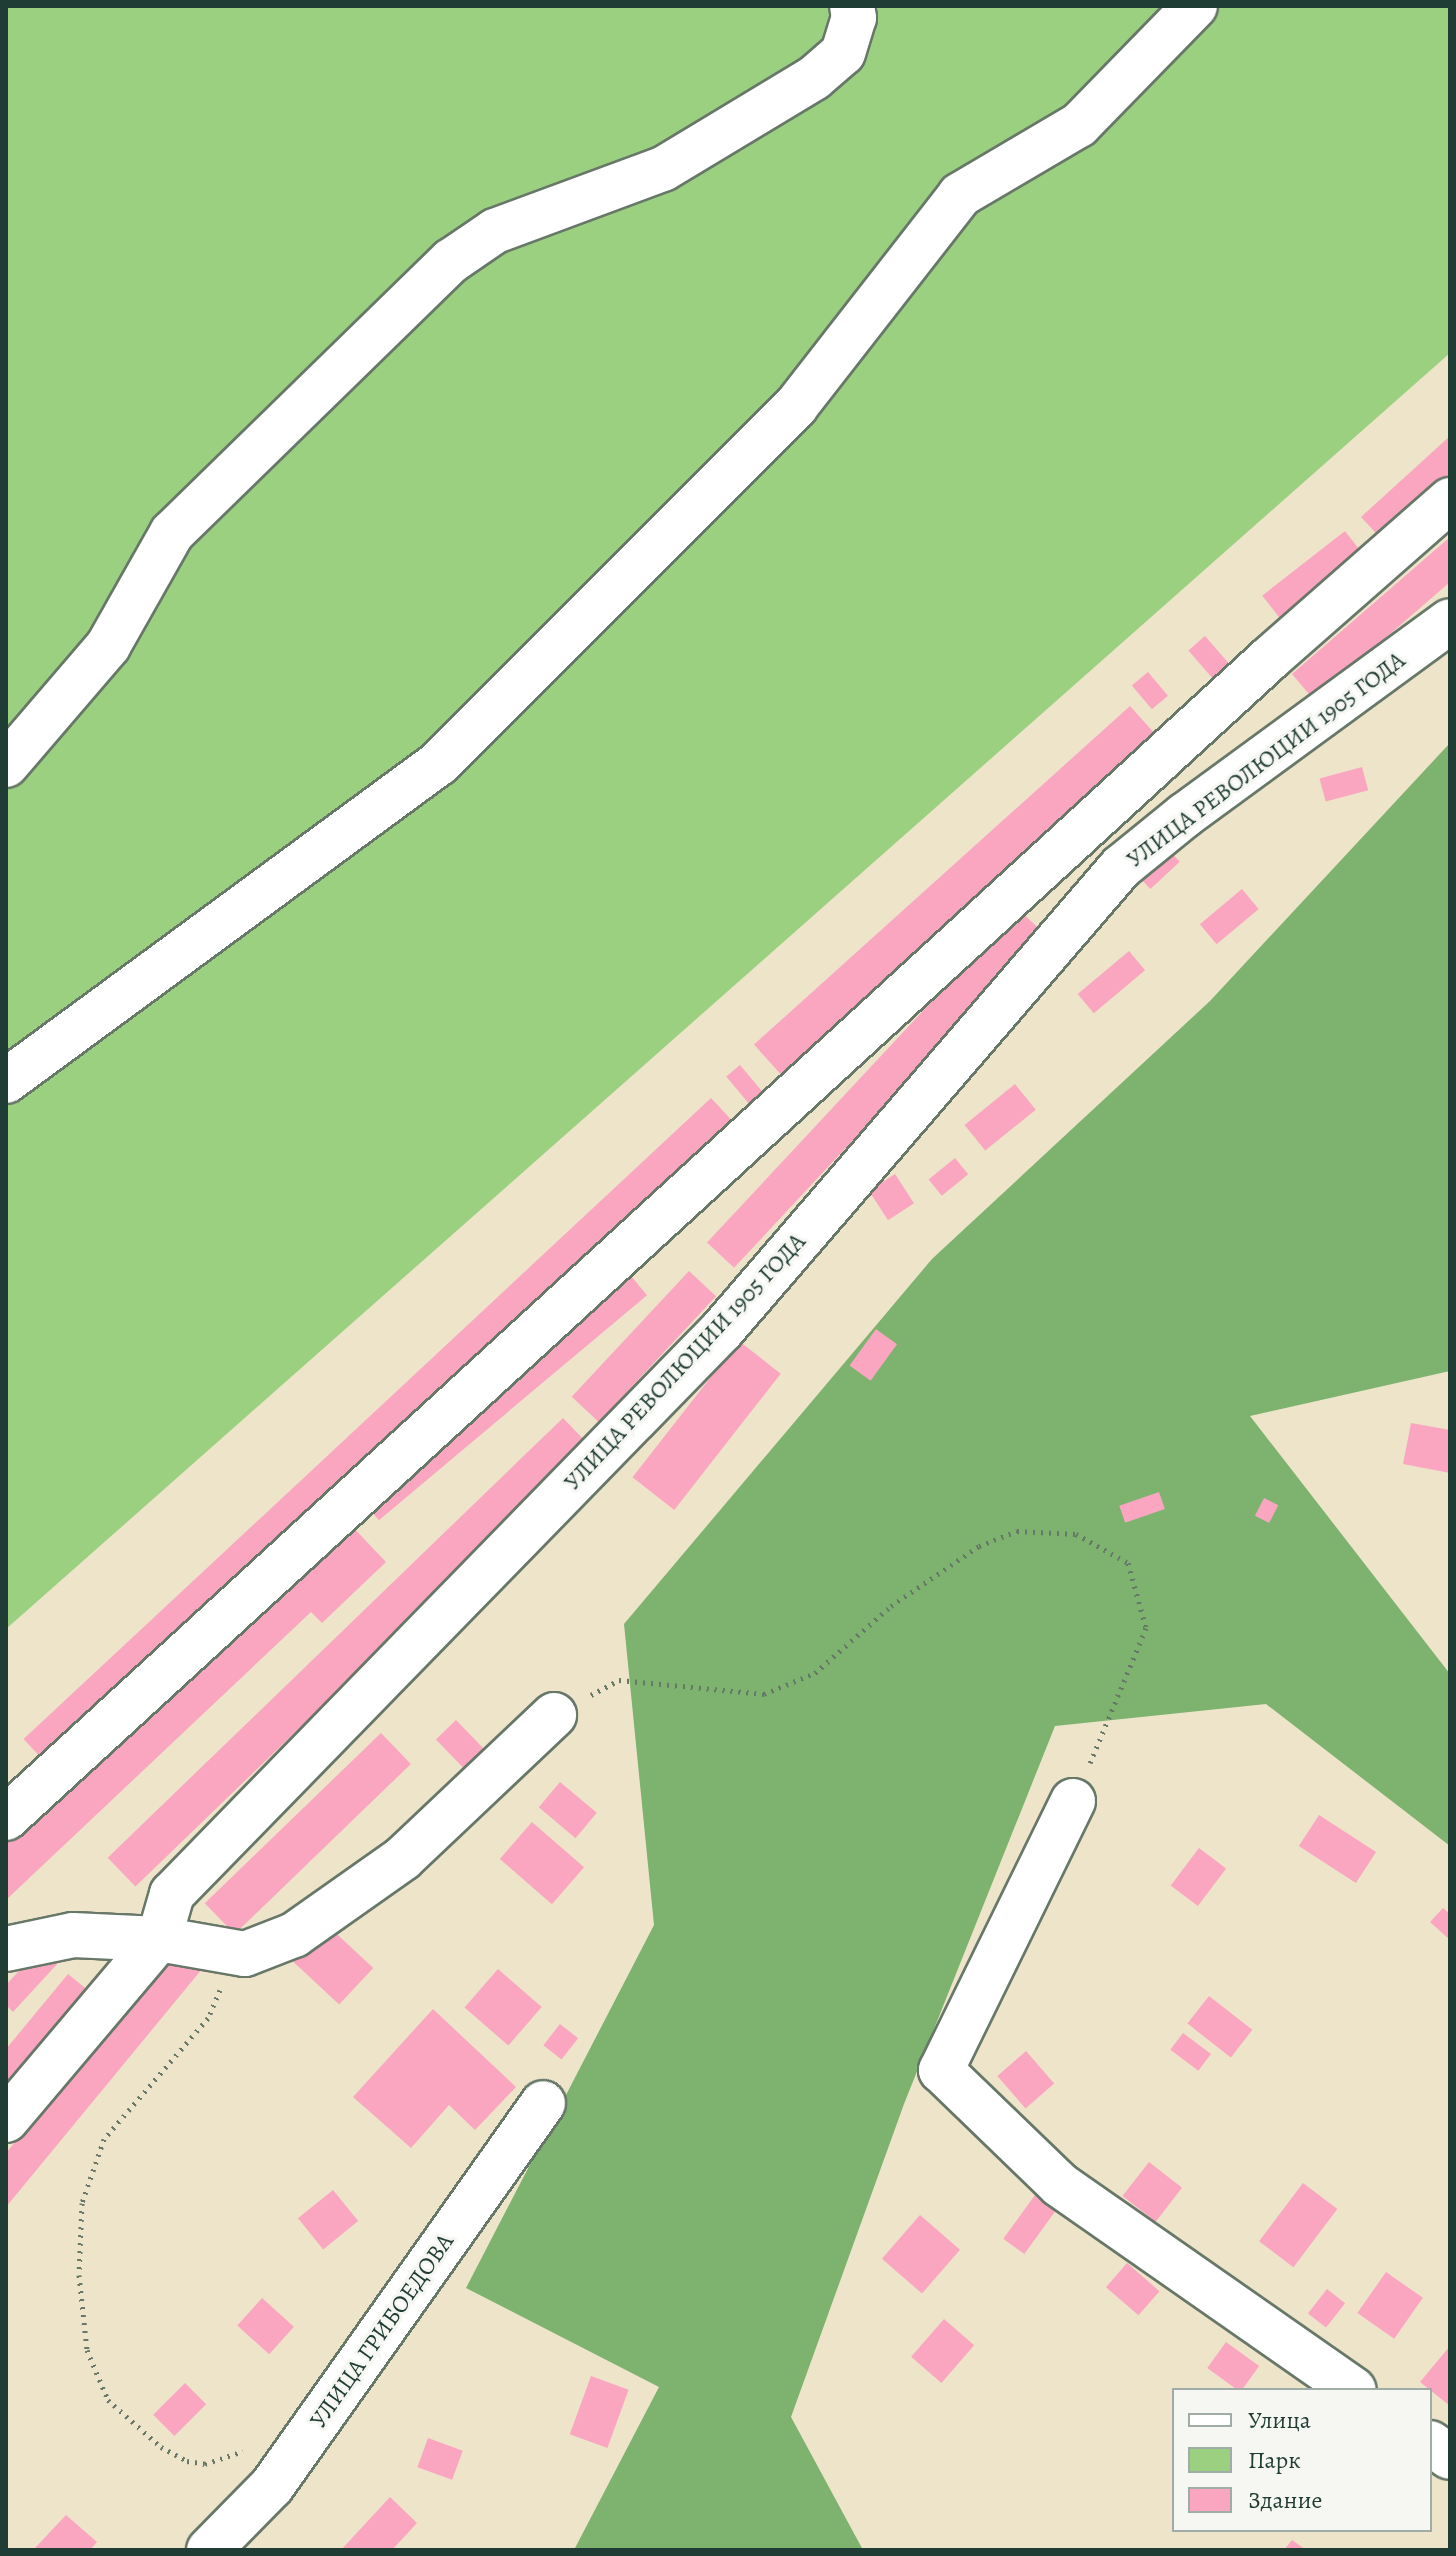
<!DOCTYPE html>
<meta charset="utf-8">
<style>
body{margin:0}
#map{position:relative;width:1456px;height:2556px;overflow:hidden;background:#eee4ca;font-family:Alegreya,serif}
div>[style]{position:absolute}
.green>*{inset:0;background:#9cd081}
.forest>*{inset:0;background:#7db26f}
.building>*{inset:0;background:#faa6c1;transform-origin:0 0}
.path>*{height:5px;margin-top:-2.5px;transform-origin:0;background:repeating-linear-gradient(90deg,#677768 0 2px,transparent 0 8px)}
.roads{filter:drop-shadow(2px 0 #677768) drop-shadow(-2px 0 #677768) drop-shadow(0 2px #677768) drop-shadow(0 -2px #677768)}
.minor>*{height:44px;margin:-22px;padding:0 22px;transform-origin:22px;border-radius:22px;background:#fff}
span{translate:-50% -50%;white-space:nowrap;text-align:center;line-height:1.15;-webkit-text-stroke:6px #f6f6f2;paint-order:stroke}
.street-label{font-size:24px;color:#1f3d34}
.frame{position:absolute;inset:0;border:8px solid #1f3d34;pointer-events:none}
.legend{position:absolute;left:1172px;top:2388px;width:260px;height:144px;box-sizing:border-box;background:#f6f6f2;border:2px solid #a0aca6;margin:0;padding:10px 14px;list-style:none;font-size:24px;color:#1f3d34}
.legend li{display:flex;align-items:center;gap:16px;height:40px}
.legend b{width:40px;border:2px solid #a0aca6}
</style>
<div id="map">
<div class="green">
<div style="clip-path:polygon(6px 6px,1450px 6px,1450px 353px,6px 1629px)"></div>
</div>
<div class="forest">
<div style="clip-path:polygon(1450px 743px,1450px 1371px,1250px 1416px,1450px 1674px,1450px 1846px,1266px 1704px,1055px 1726px,904px 2104px,791px 2417px,863px 2550px,574px 2550px,659px 2387px,466px 2288px,654px 1925px,624px 1624px,932px 1259px,1210px 1001px)"></div>
</div>
<div class="building">
<div style="clip-path:polygon(1450px 436px,1450px 486px,1386px 544px,1361px 517px)"></div>
<div style="left:1345px;top:531px;width:37px;height:105px;rotate:52deg"></div>
<div style="clip-path:polygon(1450px 537px,1450px 582px,1314px 700px,1292px 674px)"></div>
<div style="left:1205px;top:636px;width:46px;height:22px;rotate:49deg"></div>
<div style="left:1148px;top:672px;width:31px;height:21px;rotate:50deg"></div>
<div style="left:1130px;top:706px;width:42px;height:506px;rotate:48deg"></div>
<div style="left:1362px;top:767px;width:24px;height:44px;rotate:75deg"></div>
<div style="left:1164px;top:845px;width:23px;height:40px;rotate:47deg"></div>
<div style="left:1242px;top:889px;width:26px;height:55px;rotate:50deg"></div>
<div style="left:1018px;top:909px;width:37px;height:456px;rotate:43deg"></div>
<div style="left:1129px;top:951px;width:25px;height:67px;rotate:50deg"></div>
<div style="left:740px;top:1065px;width:40px;height:18px;rotate:50deg"></div>
<div style="left:1015px;top:1084px;width:33px;height:65px;rotate:51deg"></div>
<div style="left:711px;top:1098px;width:38px;height:940px;rotate:47deg"></div>
<div style="left:955px;top:1158px;width:21px;height:34px;rotate:51deg"></div>
<div style="left:895px;top:1174px;width:35px;height:31px;rotate:57deg"></div>
<div style="left:689px;top:1271px;width:37px;height:172px;rotate:43deg"></div>
<div style="left:631px;top:1276px;width:25px;height:350px;rotate:50deg"></div>
<div style="left:876px;top:1329px;width:26px;height:45px;rotate:36deg"></div>
<div style="left:739px;top:1341px;width:53px;height:173px;rotate:38deg"></div>
<div style="left:563px;top:1418px;width:40px;height:633px;rotate:46deg"></div>
<div style="clip-path:polygon(1411px 1423px,1450px 1430px,1450px 1473px,1403px 1464px)"></div>
<div style="left:1159px;top:1492px;width:18px;height:42px;rotate:71deg"></div>
<div style="left:1264px;top:1498px;width:16px;height:20px;rotate:27deg"></div>
<div style="clip-path:polygon(348px 1522px,386px 1562px,322px 1623px,311px 1612px,6px 1900px,6px 1844px)"></div>
<div style="left:456px;top:1720px;width:52px;height:28px;rotate:46deg"></div>
<div style="left:381px;top:1733px;width:43px;height:245px;rotate:46deg"></div>
<div style="left:560px;top:1782px;width:48px;height:33px;rotate:40deg"></div>
<div style="left:1319px;top:1815px;width:68px;height:37px;rotate:33deg"></div>
<div style="left:532px;top:1822px;width:69px;height:49px;rotate:41deg"></div>
<div style="left:1199px;top:1848px;width:34px;height:47px;rotate:37deg"></div>
<div style="clip-path:polygon(1443px 1908px,1450px 1914px,1450px 1940px,1430px 1922px)"></div>
<div style="left:325px;top:1923px;width:66px;height:50px;rotate:43deg"></div>
<div style="clip-path:polygon(42px 1946px,59px 1962px,13px 2012px,6px 2005px,6px 1985px)"></div>
<div style="clip-path:polygon(176px 1948px,202px 1969px,6px 2207px,6px 2153px)"></div>
<div style="left:498px;top:1969px;width:58px;height:51px;rotate:41deg"></div>
<div style="clip-path:polygon(68px 1974px,90px 1992px,6px 2094px,6px 2049px)"></div>
<div style="left:1209px;top:1996px;width:55px;height:35px;rotate:38deg"></div>
<div style="clip-path:polygon(433px 2009px,516px 2087px,475px 2130px,449px 2105px,411px 2148px,353px 2097px)"></div>
<div style="left:560px;top:2024px;width:23px;height:27px;rotate:38deg"></div>
<div style="left:1183px;top:2033px;width:35px;height:21px;rotate:37deg"></div>
<div style="left:1026px;top:2051px;width:43px;height:38px;rotate:49deg"></div>
<div style="left:1149px;top:2162px;width:42px;height:43px;rotate:38deg"></div>
<div style="left:1303px;top:2183px;width:43px;height:73px;rotate:37deg"></div>
<div style="left:333px;top:2190px;width:40px;height:45px;rotate:51deg"></div>
<div style="left:1035px;top:2195px;width:26px;height:54px;rotate:36deg"></div>
<div style="left:920px;top:2215px;width:53px;height:58px;rotate:41deg"></div>
<div style="left:1127px;top:2263px;width:43px;height:32px;rotate:41deg"></div>
<div style="left:1386px;top:2272px;width:45px;height:50px;rotate:35deg"></div>
<div style="left:1327px;top:2289px;width:23px;height:31px;rotate:38deg"></div>
<div style="left:262px;top:2298px;width:43px;height:37px;rotate:42deg"></div>
<div style="left:944px;top:2319px;width:40px;height:50px;rotate:41deg"></div>
<div style="left:1226px;top:2342px;width:41px;height:32px;rotate:36deg"></div>
<div style="clip-path:polygon(1450px 2346px,1450px 2406px,1420px 2382px)"></div>
<div style="left:591px;top:2376px;width:40px;height:62px;rotate:20deg"></div>
<div style="left:185px;top:2383px;width:30px;height:45px;rotate:45deg"></div>
<div style="left:428px;top:2438px;width:37px;height:31px;rotate:20deg"></div>
<div style="clip-path:polygon(390px 2497px,417px 2523px,392px 2550px,341px 2550px)"></div>
<div style="clip-path:polygon(66px 2515px,97px 2542px,90px 2550px,37px 2550px,35px 2548px)"></div>
<div style="clip-path:polygon(1292px 2540px,1306px 2550px,1284px 2550px)"></div>
</div>
<div class="path">
<div style="left:591px;top:1695px;width:32px;rotate:-28deg"></div>
<div style="left:619px;top:1680px;width:146px;rotate:5.5deg"></div>
<div style="left:764px;top:1694px;width:55px;rotate:-22.4deg"></div>
<div style="left:815px;top:1673px;width:101px;rotate:-41.4deg"></div>
<div style="left:891px;top:1606px;width:107px;rotate:-34.3deg"></div>
<div style="left:979px;top:1546px;width:41px;rotate:-21.5deg"></div>
<div style="left:1017px;top:1531px;width:59px;rotate:2.9deg"></div>
<div style="left:1076px;top:1534px;width:60px;rotate:29.1deg"></div>
<div style="left:1128px;top:1563px;width:67px;rotate:74.5deg"></div>
<div style="left:1146px;top:1628px;width:146px;rotate:112.5deg"></div>
<div style="left:220px;top:1990px;width:30px;rotate:113deg"></div>
<div style="left:208px;top:2018px;width:160px;rotate:130.7deg"></div>
<div style="left:104px;top:2139px;width:68px;rotate:109deg"></div>
<div style="left:82px;top:2203px;width:72px;rotate:92.4deg"></div>
<div style="left:79px;top:2275px;width:75px;rotate:83.9deg"></div>
<div style="left:87px;top:2350px;width:54px;rotate:67.2deg"></div>
<div style="left:108px;top:2400px;width:71px;rotate:41.6deg"></div>
<div style="left:161px;top:2447px;width:30px;rotate:28deg"></div>
<div style="left:187px;top:2461px;width:18px;rotate:9deg"></div>
<div style="left:205px;top:2464px;width:40px;rotate:-18.9deg"></div>
</div>
<div class="roads">
<div class="minor">
<div style="left:6px;top:765px;width:157px;rotate:-49.4deg"></div>
<div style="left:108px;top:646px;width:130px;rotate:-60.5deg"></div>
<div style="left:172px;top:533px;width:390px;rotate:-44.3deg"></div>
<div style="left:451px;top:261px;width:53px;rotate:-34.3deg"></div>
<div style="left:495px;top:231px;width:179px;rotate:-20.3deg"></div>
<div style="left:663px;top:169px;width:176px;rotate:-31.1deg"></div>
<div style="left:814px;top:78px;width:38px;rotate:-41deg"></div>
<div style="left:843px;top:53px;width:37px;rotate:-73deg"></div>
<div style="left:854px;top:18px;width:12px;rotate:-99deg"></div>
<div style="left:6px;top:1081px;width:537px;rotate:-36.29deg"></div>
<div style="left:439px;top:763px;width:505px;rotate:-45deg"></div>
<div style="left:796px;top:406px;width:267px;rotate:-52.1deg"></div>
<div style="left:960px;top:195px;width:138px;rotate:-30.5deg"></div>
<div style="left:1079px;top:125px;width:166px;rotate:-45.7deg"></div>
<div style="left:1073px;top:1801px;width:300px;rotate:116.1deg"></div>
<div style="left:941px;top:2070px;width:165px;rotate:44deg"></div>
<div style="left:1060px;top:2185px;width:358px;rotate:34.9deg"></div>
<div style="left:6px;top:1818px;width:1714px;rotate:-42.54deg"></div>
<div style="left:1269px;top:659px;width:241px;rotate:-41.3deg"></div>
<div style="left:6px;top:1949px;width:68px;rotate:-11.8deg"></div>
<div style="left:73px;top:1935px;width:86px;rotate:2.7deg"></div>
<div style="left:159px;top:1939px;width:87px;rotate:9.9deg"></div>
<div style="left:245px;top:1954px;width:53px;rotate:-21.2deg"></div>
<div style="left:294px;top:1935px;width:133px;rotate:-35.2deg"></div>
<div style="left:403px;top:1858px;width:208px;rotate:-43.4deg"></div>
<div style="left:6px;top:2120px;width:237px;rotate:-49.8deg"></div>
<div style="left:159px;top:1939px;width:47px;rotate:-73.9deg"></div>
<div style="left:172px;top:1894px;width:788px;rotate:-45.72deg"></div>
<div style="left:722px;top:1330px;width:611px;rotate:-49.25deg"></div>
<div style="left:1121px;top:867px;width:82px;rotate:-39.1deg"></div>
<div style="left:1185px;top:815px;width:328px;rotate:-36.2deg"></div>
<div style="left:1430px;top:2443px;width:24px;rotate:35deg"></div>
<div style="left:209px;top:2550px;width:90px;rotate:-45.5deg"></div>
<div style="left:272px;top:2486px;width:469px;rotate:-54.7deg"></div>
</div>
</div>
<div class="street-label">
<span style="left:1266px;top:760px;rotate:-37deg">УЛИЦА РЕВОЛЮЦИИ 1905 ГОДА</span>
<span style="left:685px;top:1362px;rotate:-47deg">УЛИЦА РЕВОЛЮЦИИ 1905 ГОДА</span>
<span style="left:382px;top:2331px;rotate:-55deg">УЛИЦА ГРИБОЕДОВА</span>
</div>
<div class="frame"></div>
<ul class="legend">
<li><b style="height:10px;background:#fff"></b>Улица</li>
<li><b style="height:22px;background:#9cd081"></b>Парк</li>
<li><b style="height:22px;background:#faa6c1"></b>Здание</li>
</ul>
</div>
